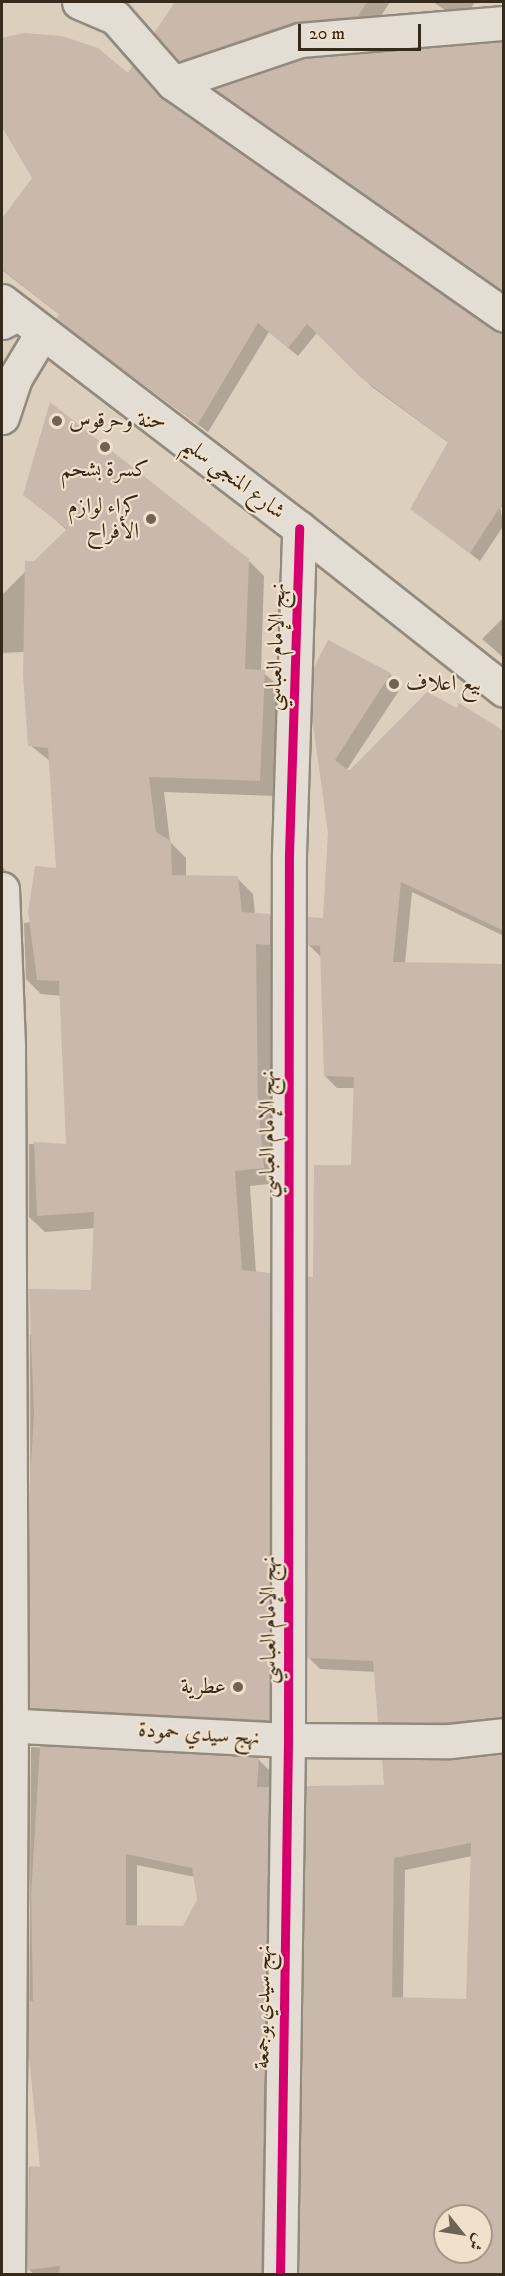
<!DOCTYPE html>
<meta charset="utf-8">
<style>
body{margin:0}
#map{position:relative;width:505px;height:2276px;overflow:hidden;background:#dccfbd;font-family:"IM FELL DW Pica",Amiri,serif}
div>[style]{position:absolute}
.shadow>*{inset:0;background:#0003}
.building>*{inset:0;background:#c9b8ac}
.roads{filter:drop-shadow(2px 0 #938a7e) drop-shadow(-2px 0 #938a7e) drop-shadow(0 2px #938a7e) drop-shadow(0 -2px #938a7e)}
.minor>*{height:33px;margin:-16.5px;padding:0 16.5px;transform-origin:16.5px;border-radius:16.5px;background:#e4ddd4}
.tertiary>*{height:33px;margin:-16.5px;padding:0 16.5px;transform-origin:16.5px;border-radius:16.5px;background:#e4ddd4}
.cycleway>*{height:9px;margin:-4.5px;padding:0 4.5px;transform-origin:4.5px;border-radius:4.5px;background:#d6006c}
.dots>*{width:16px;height:16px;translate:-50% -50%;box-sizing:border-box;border:3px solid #f1e1cc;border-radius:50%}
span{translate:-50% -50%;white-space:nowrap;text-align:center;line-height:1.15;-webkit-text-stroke:4.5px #f1e1cc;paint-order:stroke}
.poi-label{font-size:22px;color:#352a1b}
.left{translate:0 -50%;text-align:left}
.right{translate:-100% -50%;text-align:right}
.street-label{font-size:22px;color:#352a1b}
.frame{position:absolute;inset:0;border:3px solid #352a1b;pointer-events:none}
.north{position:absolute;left:433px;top:2204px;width:60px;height:60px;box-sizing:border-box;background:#f1e1cc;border:2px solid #a69885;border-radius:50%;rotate:120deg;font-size:16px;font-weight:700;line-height:24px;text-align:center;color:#352a1b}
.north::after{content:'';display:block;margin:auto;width:21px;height:27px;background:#6f6454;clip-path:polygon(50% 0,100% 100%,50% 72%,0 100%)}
.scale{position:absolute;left:298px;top:24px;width:123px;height:27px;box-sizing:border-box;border:3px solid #352a1b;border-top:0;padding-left:8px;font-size:18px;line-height:21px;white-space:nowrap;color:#352a1b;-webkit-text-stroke:4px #f1e1cc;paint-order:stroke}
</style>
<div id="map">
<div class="shadow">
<div style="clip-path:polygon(177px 2px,390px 2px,372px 30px,194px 74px,156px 33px)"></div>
<div style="clip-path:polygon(433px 2px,475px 2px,462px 21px)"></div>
<div style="clip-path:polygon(24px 35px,164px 101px,504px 334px,504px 504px,500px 508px,504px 525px,480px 561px,412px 509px,449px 443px,372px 387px,317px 333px,298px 356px,269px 332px,208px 432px,68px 328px,58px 319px,60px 315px,2px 270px,2px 220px,33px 178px,2px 124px,2px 40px)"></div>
<div style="clip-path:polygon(504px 43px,504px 293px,217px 90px)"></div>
<div style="clip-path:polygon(25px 494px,248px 560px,264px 576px,261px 671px,280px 687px,275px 796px,164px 792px,170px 842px,186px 858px,186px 877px,237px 878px,253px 894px,255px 914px,270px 916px,285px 931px,285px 960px,271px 959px,273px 1121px,279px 1183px,250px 1186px,256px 1273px,269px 1274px,285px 1290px,284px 1735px,47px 1723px,31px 1707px,30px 1335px,93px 1292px,95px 1228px,45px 1232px,29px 1217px,29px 1144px,67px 1145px,61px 996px,41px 994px,26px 979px,24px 923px,38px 921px,57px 869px,50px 761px,30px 745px,119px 647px,2px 653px,2px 595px,67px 530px)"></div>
<div style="clip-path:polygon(504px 617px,504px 658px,482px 639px)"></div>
<div style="clip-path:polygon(328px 642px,390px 674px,402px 686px,346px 771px,504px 734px,504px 936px,412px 892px,405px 963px,504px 966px,504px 1729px,392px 1733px,380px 1721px,376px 1672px,320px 1669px,308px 1657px,315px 1278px,353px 1166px,355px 1088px,337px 1088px,325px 1076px,321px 957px,309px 945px,325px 920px,330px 833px)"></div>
<div style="clip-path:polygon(2px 866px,18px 886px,7px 889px,2px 899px)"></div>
<div style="clip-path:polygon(evenodd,31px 1747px,258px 1759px,270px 1771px,269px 1790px,280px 1800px,273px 2274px,34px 2274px,28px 2269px,29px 2167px,41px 2168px,29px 2048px,31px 1747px,137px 1865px,195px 1877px,198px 1900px,183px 1927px,137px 1927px,137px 1865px)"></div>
<div style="clip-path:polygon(evenodd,504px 1755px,504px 2274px,300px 2274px,308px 1788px,386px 1786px,450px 1761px,504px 1755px,472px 1856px,468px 2001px,403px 1999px,405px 1870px,472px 1856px,504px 1755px,445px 2216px,481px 2216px,481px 2252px,445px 2252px,445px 2216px)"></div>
</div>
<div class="building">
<div style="clip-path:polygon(175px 2px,367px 2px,358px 16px,294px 22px,179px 61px,154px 33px)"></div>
<div style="clip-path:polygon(24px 33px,62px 36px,98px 48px,128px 73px,133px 65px,162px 98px,493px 330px,504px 334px,504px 501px,470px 553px,410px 509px,448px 442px,360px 377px,307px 324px,288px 348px,258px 323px,198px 424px,56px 319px,59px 314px,2px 269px,2px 218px,32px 178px,2px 127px,2px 38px)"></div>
<div style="clip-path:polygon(504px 42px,504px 292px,214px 89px,304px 58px)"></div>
<div style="clip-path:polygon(50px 402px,249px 559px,245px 669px,265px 670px,260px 781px,149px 777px,156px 832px,171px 841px,172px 875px,238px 876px,242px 912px,270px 914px,270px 945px,256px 944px,258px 1104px,264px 1168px,235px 1171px,242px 1270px,270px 1273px,269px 1720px,30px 1708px,29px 1498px,34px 1414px,29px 1289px,91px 1290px,94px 1212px,37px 1216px,34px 1142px,66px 1144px,59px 981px,37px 980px,28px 912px,35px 866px,56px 868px,48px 748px,28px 746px,23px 675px,25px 561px,34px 561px,67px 529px,23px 495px)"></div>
<div style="clip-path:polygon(328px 640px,391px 673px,335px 760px,349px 771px,427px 692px,457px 708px,459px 703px,504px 731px,504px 931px,401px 882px,393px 962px,504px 964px,504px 1717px,449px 1722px,378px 1722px,373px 1661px,307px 1658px,307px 1276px,313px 1277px,314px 1165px,351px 1165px,354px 1077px,324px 1076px,320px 946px,308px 945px,308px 917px,323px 918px,328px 833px,312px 717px,313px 669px)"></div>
<div style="clip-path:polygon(evenodd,40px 1746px,259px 1757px,257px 1787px,269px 1787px,261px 2274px,59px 2274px,60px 2266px,27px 2270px,30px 2166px,40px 2167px,28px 2048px,28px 2000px,33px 2001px,31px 1895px,40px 1746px,126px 1854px,192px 1868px,197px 1900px,183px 1926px,126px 1925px,126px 1854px)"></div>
<div style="clip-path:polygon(evenodd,504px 1754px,504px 2274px,299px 2274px,306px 1786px,384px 1785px,382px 1759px,450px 1760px,504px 1754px,471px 1843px,466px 1999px,392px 1997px,394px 1858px,471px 1843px,504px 1754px,445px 2216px,481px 2216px,481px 2252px,445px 2252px,445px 2216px)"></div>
</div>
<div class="roads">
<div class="minor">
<div style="left:79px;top:2px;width:39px;rotate:23deg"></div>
<div style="left:115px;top:17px;width:88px;rotate:48.7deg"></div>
<div style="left:173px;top:83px;width:404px;rotate:35deg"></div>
<div style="left:173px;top:83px;width:134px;rotate:-18.7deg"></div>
<div style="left:300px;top:40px;width:205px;rotate:-4.8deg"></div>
<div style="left:2px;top:301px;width:374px;rotate:37.4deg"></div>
<div style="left:299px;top:528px;width:261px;rotate:38.3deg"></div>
<div style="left:2px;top:417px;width:41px;rotate:-71.6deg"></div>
<div style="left:15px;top:378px;width:52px;rotate:-59deg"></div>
<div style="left:2px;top:889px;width:159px;rotate:87.8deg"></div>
<div style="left:8px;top:1048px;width:677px;rotate:89.75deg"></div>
<div style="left:11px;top:1725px;width:549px;rotate:90.31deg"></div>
<div style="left:2px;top:1725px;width:286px;rotate:3deg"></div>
<div style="left:288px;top:1740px;width:162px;rotate:0.4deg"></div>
<div style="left:450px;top:1741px;width:54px;rotate:-6.3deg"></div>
<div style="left:280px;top:2274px;width:534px;rotate:-89.14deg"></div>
<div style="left:288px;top:1740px;width:886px;rotate:-89.94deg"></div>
<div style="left:289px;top:854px;width:326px;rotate:-88.2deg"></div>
</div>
<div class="tertiary">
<div style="left:2px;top:322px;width:18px;rotate:-27deg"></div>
</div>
</div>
<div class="cycleway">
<div style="left:280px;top:2274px;width:534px;rotate:-89.14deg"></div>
<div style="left:288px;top:1740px;width:886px;rotate:-89.94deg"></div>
<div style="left:289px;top:854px;width:326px;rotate:-88.2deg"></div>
</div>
<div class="dots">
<div style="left:57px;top:421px;background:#6f6454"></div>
<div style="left:105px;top:447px;background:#6f6454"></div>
<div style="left:151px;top:519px;background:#6f6454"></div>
<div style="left:394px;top:684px;background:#6f6454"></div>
<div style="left:238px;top:1687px;background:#6f6454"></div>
</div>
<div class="poi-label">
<span class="left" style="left:69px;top:421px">حنة وحرقوس</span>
<span style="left:105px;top:470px">كسرة بشحم</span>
<span class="right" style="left:139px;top:519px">كراء لوازم<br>الأفراح</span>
<span class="left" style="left:406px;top:684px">بيع اعلاف</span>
<span class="right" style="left:226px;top:1687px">عطرية</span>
</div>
<div class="street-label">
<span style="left:234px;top:478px;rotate:37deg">شارع المنجي سليم</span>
<span style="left:276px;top:647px;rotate:-88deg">نهج الإمام العباسي</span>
<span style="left:268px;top:1134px;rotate:-90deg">نهج الإمام العباسي</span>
<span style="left:269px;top:1620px;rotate:-90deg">نهج الإمام العباسي</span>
<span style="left:199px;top:1734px;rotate:4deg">نهج سيدي حمودة</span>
<span style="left:263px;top:2007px;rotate:-89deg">نهج سيدي بوجمعة</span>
</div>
<div class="frame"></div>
<div class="north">ش</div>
<div class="scale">20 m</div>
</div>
